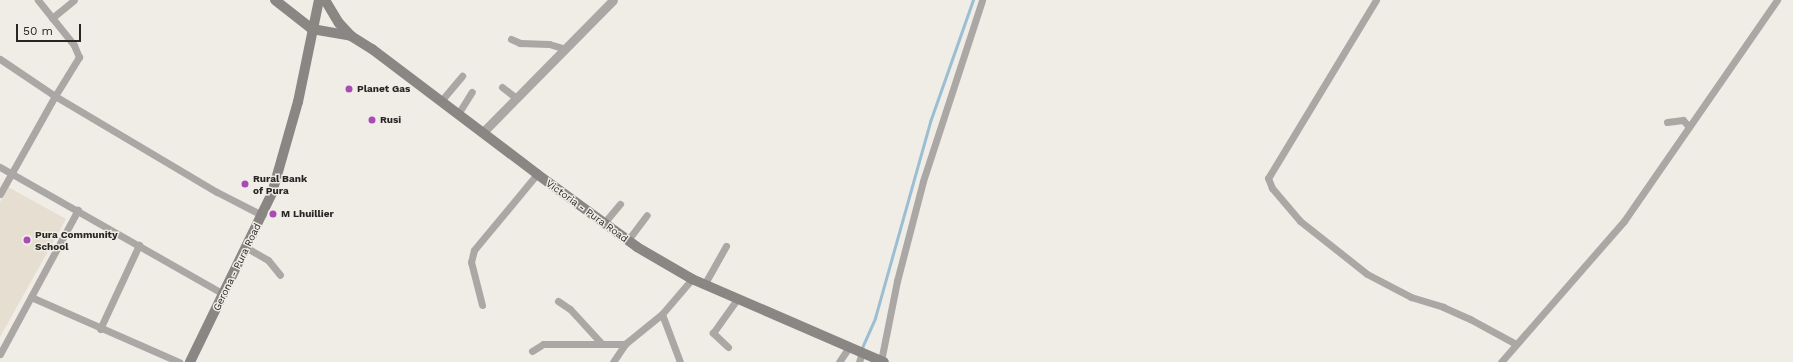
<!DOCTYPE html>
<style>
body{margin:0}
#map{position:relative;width:1793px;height:362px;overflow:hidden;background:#f0ece6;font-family:"Work Sans",sans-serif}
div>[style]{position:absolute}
.built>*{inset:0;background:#e7ded2}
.stream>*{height:2.5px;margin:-1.25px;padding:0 1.25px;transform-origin:1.25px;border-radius:1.25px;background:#9bbfd2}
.minor>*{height:7px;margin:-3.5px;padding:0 3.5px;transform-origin:3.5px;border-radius:3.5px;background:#aaa7a5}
.tertiary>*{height:9px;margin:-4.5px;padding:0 4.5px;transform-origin:4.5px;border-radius:4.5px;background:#aaa7a5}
.secondary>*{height:10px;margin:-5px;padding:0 5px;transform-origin:5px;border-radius:5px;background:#8a8683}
.dots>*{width:11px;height:11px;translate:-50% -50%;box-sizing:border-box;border:2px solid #f0ece6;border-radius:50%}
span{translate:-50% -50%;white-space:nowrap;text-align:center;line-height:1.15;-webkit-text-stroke:3px #f0ece6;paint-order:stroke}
.poi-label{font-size:10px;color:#292725;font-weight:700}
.left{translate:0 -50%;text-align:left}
.street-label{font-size:10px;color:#292725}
.scale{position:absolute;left:16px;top:24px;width:65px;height:18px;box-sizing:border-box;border:2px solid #292725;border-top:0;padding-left:5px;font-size:12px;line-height:14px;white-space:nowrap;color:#292725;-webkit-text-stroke:3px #f0ece6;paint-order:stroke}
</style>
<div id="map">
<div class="built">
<div style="clip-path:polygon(8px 187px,66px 219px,0 337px,0 202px)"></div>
</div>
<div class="stream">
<div style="left:861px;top:350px;width:35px;rotate:-66deg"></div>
<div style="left:875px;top:318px;width:204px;rotate:-74.3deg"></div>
<div style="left:930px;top:122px;width:129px;rotate:-70.6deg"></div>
</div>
<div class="minor">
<div style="left:1376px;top:0;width:208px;rotate:121.2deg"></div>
<div style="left:1268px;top:178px;width:11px;rotate:68deg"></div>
<div style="left:1272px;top:188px;width:43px;rotate:49.7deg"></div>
<div style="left:1300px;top:221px;width:85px;rotate:38.3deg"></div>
<div style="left:1367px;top:274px;width:50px;rotate:27.6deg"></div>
<div style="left:1411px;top:297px;width:34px;rotate:17deg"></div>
<div style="left:1443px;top:307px;width:30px;rotate:24deg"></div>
<div style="left:1470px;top:319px;width:52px;rotate:28.5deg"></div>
<div style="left:52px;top:18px;width:28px;rotate:-39deg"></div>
<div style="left:511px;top:39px;width:10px;rotate:24deg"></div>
<div style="left:520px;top:43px;width:29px;rotate:2deg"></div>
<div style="left:549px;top:44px;width:17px;rotate:17deg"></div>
<div style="left:0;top:59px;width:66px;rotate:33.9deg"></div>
<div style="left:55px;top:96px;width:188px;rotate:30.7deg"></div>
<div style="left:217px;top:192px;width:51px;rotate:27.1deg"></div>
<div style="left:502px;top:87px;width:18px;rotate:38deg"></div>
<div style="left:441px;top:101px;width:33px;rotate:-50deg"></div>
<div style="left:458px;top:114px;width:26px;rotate:-58deg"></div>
<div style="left:1667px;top:122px;width:16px;rotate:-7deg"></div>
<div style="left:1683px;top:120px;width:9px;rotate:49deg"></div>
<div style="left:0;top:167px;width:257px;rotate:29.6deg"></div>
<div style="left:0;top:194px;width:112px;rotate:-60.7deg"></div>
<div style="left:55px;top:96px;width:46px;rotate:-58.4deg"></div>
<div style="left:79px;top:57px;width:13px;rotate:-113deg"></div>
<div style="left:74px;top:45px;width:58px;rotate:-128.7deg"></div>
<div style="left:604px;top:223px;width:25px;rotate:-50deg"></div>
<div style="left:628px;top:240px;width:31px;rotate:-53deg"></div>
<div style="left:247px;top:248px;width:24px;rotate:30deg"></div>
<div style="left:268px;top:260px;width:19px;rotate:51deg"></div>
<div style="left:704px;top:285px;width:45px;rotate:-60.6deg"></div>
<div style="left:31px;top:297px;width:162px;rotate:23.7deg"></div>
<div style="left:558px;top:301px;width:14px;rotate:34deg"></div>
<div style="left:570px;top:309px;width:46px;rotate:47.6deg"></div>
<div style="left:482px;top:305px;width:44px;rotate:-104.3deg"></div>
<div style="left:471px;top:262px;width:12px;rotate:-76deg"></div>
<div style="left:474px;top:250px;width:99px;rotate:-50.3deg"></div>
<div style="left:100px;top:329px;width:93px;rotate:-65.1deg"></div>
<div style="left:728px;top:347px;width:21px;rotate:-137deg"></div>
<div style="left:713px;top:333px;width:43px;rotate:-54.5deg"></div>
<div style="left:532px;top:351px;width:13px;rotate:-32deg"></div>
<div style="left:543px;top:344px;width:82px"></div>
<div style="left:625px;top:344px;width:48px;rotate:-39deg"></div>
<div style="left:0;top:354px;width:164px;rotate:-61.6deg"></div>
<div style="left:881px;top:361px;width:82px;rotate:-78.7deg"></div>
<div style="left:897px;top:281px;width:103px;rotate:-75.4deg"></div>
<div style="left:923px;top:181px;width:190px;rotate:-71.9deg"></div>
<div style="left:613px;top:362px;width:22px;rotate:-56deg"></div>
<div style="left:680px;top:362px;width:51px;rotate:-110.6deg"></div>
<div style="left:662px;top:314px;width:46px;rotate:-49.4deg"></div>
<div style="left:839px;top:362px;width:18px;rotate:-56deg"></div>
<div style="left:859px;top:362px;width:10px;rotate:-73deg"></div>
<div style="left:1501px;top:362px;width:187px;rotate:-48.9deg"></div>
<div style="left:1624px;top:221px;width:269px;rotate:-55.3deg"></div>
</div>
<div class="tertiary">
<div style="left:483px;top:132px;width:185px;rotate:-45.4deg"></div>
</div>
<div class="secondary">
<div style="left:275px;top:0;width:47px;rotate:38.1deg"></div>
<div style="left:312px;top:29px;width:40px;rotate:10deg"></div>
<div style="left:351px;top:36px;width:25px;rotate:32deg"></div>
<div style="left:372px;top:49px;width:207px;rotate:37.1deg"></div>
<div style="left:537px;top:174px;width:124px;rotate:36.1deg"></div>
<div style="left:637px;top:247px;width:64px;rotate:30.2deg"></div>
<div style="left:692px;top:279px;width:209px;rotate:23.4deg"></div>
<div style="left:325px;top:0;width:27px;rotate:59deg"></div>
<div style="left:339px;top:23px;width:18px;rotate:47deg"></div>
<div style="left:190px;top:362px;width:188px;rotate:-64.1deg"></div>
<div style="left:272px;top:193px;width:95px;rotate:-74.1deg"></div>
<div style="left:298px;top:102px;width:104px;rotate:-78.4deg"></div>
</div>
<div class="dots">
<div style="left:349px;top:89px;background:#a84bb6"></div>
<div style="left:372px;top:120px;background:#a84bb6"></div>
<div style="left:245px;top:184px;background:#a84bb6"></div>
<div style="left:273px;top:214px;background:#a84bb6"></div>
<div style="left:27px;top:240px;background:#a84bb6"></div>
</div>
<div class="poi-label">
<span class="left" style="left:357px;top:89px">Planet Gas</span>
<span class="left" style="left:380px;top:120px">Rusi</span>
<span class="left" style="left:253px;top:184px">Rural Bank<br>of Pura</span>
<span class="left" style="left:281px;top:214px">M Lhuillier</span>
<span class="left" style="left:35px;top:240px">Pura Community<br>School</span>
</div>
<div class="street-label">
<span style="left:587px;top:211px;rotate:36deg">Victoria - Pura Road</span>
<span style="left:237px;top:267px;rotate:-64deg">Gerona - Pura Road</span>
</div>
<div class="scale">50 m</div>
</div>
